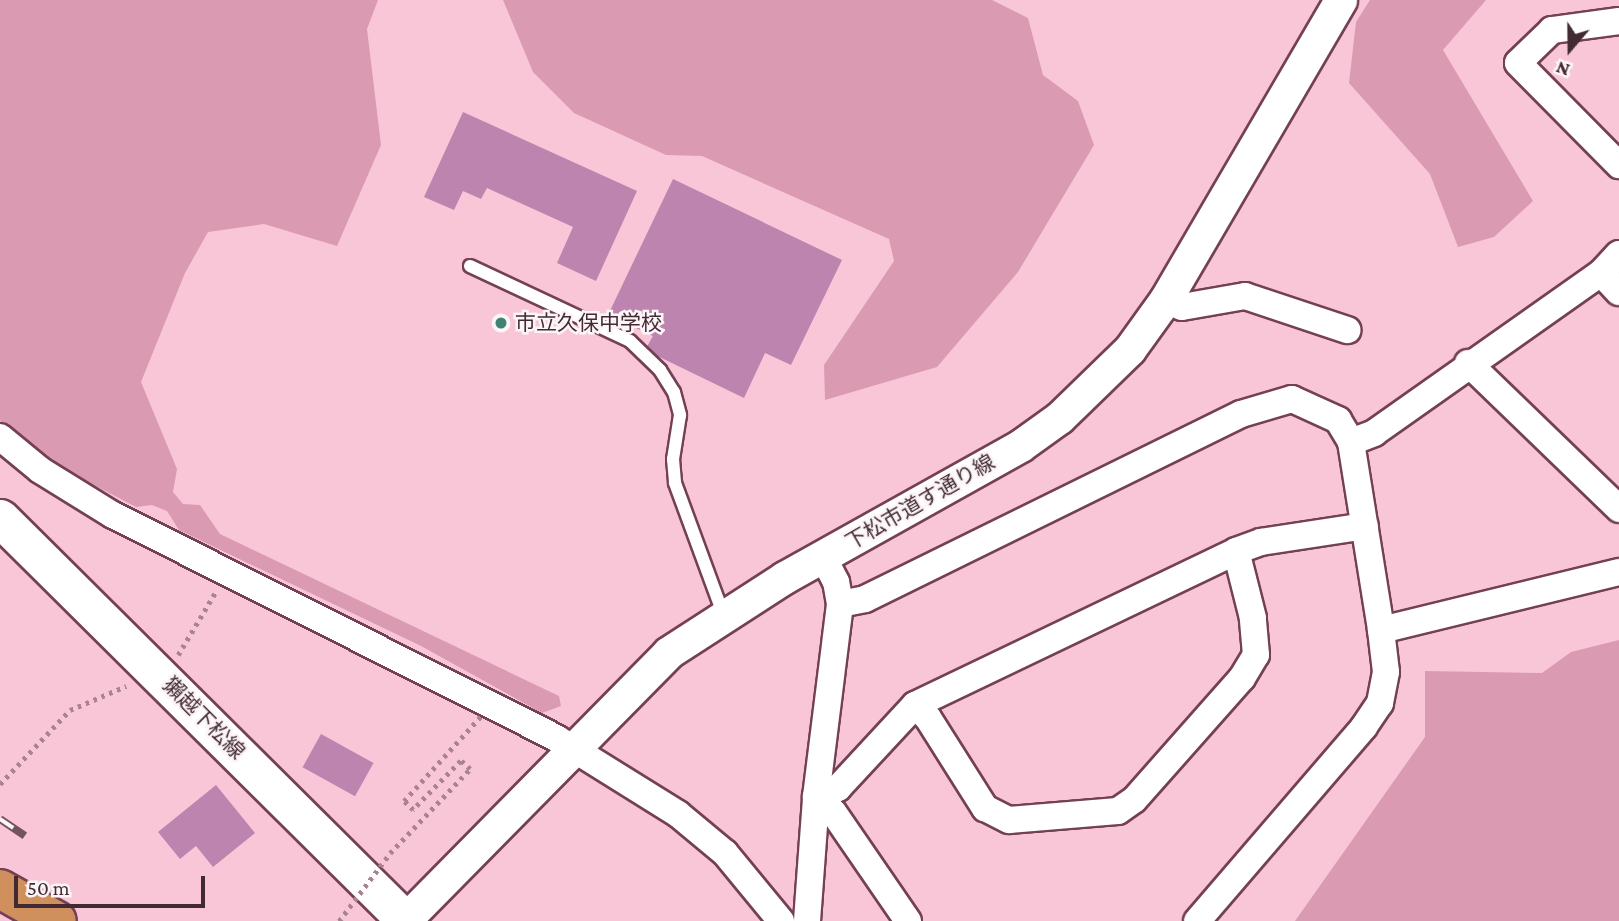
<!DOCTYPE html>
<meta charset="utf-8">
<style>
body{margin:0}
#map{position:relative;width:1619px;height:921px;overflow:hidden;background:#f9c6d8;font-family:"Crimson Pro","Noto Sans JP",serif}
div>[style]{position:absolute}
.green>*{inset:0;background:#da9bb2}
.building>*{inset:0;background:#bc84af;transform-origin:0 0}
.path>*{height:4.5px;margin-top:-2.25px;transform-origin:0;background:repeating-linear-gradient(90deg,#aa8391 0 3.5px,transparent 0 8.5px)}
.roads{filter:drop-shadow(2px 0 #744055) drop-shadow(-2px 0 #744055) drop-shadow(0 2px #744055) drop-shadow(0 -2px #744055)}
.service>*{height:12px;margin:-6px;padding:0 6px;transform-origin:6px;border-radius:6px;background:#fff}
.minor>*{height:26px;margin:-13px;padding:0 13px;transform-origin:13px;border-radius:13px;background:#fff}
.tertiary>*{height:32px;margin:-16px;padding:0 16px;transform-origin:16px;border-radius:16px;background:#fff}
.secondary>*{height:37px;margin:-18.5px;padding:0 18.5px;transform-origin:18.5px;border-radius:18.5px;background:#fff}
.trunk>*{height:38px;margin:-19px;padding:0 19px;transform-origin:19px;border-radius:19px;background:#d0905e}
.rail>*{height:8px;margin-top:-4px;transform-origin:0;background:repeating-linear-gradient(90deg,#fcf5f7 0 16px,#72535e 0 32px);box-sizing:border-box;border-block:2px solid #72535e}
.path-bridge>*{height:4.5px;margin-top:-2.25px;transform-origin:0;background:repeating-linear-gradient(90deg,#aa8391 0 3.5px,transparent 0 8.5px)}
.dots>*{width:19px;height:19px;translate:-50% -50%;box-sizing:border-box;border:4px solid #fcf5f7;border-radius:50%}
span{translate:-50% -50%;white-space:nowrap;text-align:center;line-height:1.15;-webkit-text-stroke:5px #fcf5f7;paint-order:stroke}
.poi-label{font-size:21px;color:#422a33}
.left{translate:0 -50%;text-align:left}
.street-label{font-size:21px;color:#422a33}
.north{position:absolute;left:1535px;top:14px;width:70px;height:70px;-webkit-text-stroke:5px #fcf5f7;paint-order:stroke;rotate:200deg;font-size:19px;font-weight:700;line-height:28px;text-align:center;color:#422a33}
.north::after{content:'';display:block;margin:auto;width:24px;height:32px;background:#422a33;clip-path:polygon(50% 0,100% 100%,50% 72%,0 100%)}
.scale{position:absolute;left:14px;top:876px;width:191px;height:32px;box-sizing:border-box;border:4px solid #422a33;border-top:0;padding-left:9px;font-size:21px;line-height:24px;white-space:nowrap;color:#422a33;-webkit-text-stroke:5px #fcf5f7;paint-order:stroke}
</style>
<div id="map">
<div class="green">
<div style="clip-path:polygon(0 0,378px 0,367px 29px,381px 145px,337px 246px,264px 224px,208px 232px,185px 273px,141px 382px,177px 469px,173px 492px,183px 504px,200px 505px,220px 534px,559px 696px,561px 706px,542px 713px,421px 646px,179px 530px,167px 511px,152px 505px,136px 507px,50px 462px,0 421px)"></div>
<div style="clip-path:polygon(503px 0,992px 0,1028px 18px,1043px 75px,1078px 101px,1094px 145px,1018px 272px,937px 367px,825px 400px,824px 365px,894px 261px,889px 239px,702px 156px,666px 155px,574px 113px,533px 72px)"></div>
<div style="clip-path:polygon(1370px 0,1486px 0,1443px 50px,1533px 201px,1494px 237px,1458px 247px,1430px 174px,1349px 83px,1356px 22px)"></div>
<div style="clip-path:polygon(1619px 640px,1619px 921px,1295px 921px,1425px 737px,1425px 671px,1542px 673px,1571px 652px)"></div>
</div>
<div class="building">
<div style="clip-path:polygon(463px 112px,637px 191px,596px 281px,557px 263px,573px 227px,487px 188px,481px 199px,463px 191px,454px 210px,424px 197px)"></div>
<div style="clip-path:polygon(673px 179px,842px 260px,791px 365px,765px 353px,744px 398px,645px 350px,653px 336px,608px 315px)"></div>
<div style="left:321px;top:734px;width:60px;height:38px;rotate:29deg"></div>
<div style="clip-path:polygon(216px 785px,255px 833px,213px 867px,196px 846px,180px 859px,158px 832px)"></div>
</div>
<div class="path">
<div style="left:178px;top:655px;width:72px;rotate:-59.2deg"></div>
<div style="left:0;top:784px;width:102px;rotate:-46.6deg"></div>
<div style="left:70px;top:710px;width:61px;rotate:-23.2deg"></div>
</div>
<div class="roads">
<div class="service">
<div style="left:470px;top:266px;width:177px;rotate:25.1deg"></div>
<div style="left:630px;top:341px;width:42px;rotate:44deg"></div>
<div style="left:660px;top:370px;width:26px;rotate:58deg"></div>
<div style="left:674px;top:392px;width:24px;rotate:75deg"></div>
<div style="left:680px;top:415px;width:45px;rotate:99deg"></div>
<div style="left:673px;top:459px;width:24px;rotate:85deg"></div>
<div style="left:675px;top:483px;width:142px;rotate:69.8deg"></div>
</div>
<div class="minor">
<div style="left:1619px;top:21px;width:68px;rotate:172.3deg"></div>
<div style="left:1552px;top:30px;width:47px;rotate:135.9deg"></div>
<div style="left:1518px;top:63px;width:144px;rotate:45.3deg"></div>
<div style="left:1601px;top:273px;width:26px;rotate:47deg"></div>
<div style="left:1166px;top:300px;width:17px;rotate:24deg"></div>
<div style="left:1182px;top:307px;width:64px;rotate:-9.9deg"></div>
<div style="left:1245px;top:296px;width:108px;rotate:18.4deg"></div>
<div style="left:1468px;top:363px;width:210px;rotate:44deg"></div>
<div style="left:0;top:437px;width:52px;rotate:39.5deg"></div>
<div style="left:40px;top:470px;width:86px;rotate:31.7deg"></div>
<div style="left:113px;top:515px;width:496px;rotate:26.7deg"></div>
<div style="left:556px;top:738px;width:144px;rotate:31.9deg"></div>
<div style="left:678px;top:814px;width:61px;rotate:39.7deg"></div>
<div style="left:725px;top:853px;width:88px;rotate:50.5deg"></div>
<div style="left:1351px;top:442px;width:25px;rotate:-21deg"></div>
<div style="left:1374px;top:433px;width:278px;rotate:-35.2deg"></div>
<div style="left:1601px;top:273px;width:26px;rotate:-47deg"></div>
<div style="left:840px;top:604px;width:25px;rotate:-11deg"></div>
<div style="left:865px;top:599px;width:419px;rotate:-26.2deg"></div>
<div style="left:1241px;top:414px;width:53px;rotate:-16.4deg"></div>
<div style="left:1292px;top:399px;width:51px;rotate:24.5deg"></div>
<div style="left:1338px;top:420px;width:26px;rotate:59deg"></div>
<div style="left:1351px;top:442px;width:190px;rotate:80.9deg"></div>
<div style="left:1381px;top:630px;width:42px;rotate:83.2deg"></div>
<div style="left:1386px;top:672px;width:32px;rotate:101deg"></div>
<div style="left:1380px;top:703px;width:29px;rotate:124deg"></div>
<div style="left:1364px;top:727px;width:256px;rotate:130.7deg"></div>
<div style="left:1381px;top:630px;width:245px;rotate:-13.7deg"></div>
<div style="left:915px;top:705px;width:18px;rotate:45deg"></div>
<div style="left:928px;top:718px;width:107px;rotate:57.7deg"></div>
<div style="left:985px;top:808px;width:27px;rotate:27deg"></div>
<div style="left:1009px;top:820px;width:109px;rotate:-4.7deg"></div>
<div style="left:1118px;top:811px;width:19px;rotate:-35deg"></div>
<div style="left:1134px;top:800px;width:163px;rotate:-48.5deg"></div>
<div style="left:1242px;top:678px;width:27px;rotate:-59deg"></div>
<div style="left:1256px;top:655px;width:37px;rotate:-95deg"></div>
<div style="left:1253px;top:618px;width:69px;rotate:-104.2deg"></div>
<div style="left:807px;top:921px;width:124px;rotate:-85.8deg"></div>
<div style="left:816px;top:797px;width:194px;rotate:-82.9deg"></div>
<div style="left:840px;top:604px;width:22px;rotate:-100deg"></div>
<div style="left:836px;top:582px;width:28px;rotate:-117deg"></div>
<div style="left:908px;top:921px;width:132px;rotate:-124.5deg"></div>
<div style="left:833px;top:812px;width:23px;rotate:-139deg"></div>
<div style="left:816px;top:797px;width:24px;rotate:-22deg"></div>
<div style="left:838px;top:788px;width:113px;rotate:-47.1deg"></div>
<div style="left:915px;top:705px;width:356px;rotate:-25.6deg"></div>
<div style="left:1236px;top:551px;width:27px;rotate:-20deg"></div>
<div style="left:1261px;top:542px;width:105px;rotate:-8.7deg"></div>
</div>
<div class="tertiary">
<div style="left:405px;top:921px;width:376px;rotate:-45.4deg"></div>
<div style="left:669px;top:653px;width:138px;rotate:-32.9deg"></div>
<div style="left:785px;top:578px;width:270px;rotate:-29.2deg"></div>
<div style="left:1021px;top:446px;width:48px;rotate:-35.7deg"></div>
<div style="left:1060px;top:418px;width:98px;rotate:-44.2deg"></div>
<div style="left:1130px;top:350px;width:62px;rotate:-54.2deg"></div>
<div style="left:1166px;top:300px;width:347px;rotate:-59.7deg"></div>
</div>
<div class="secondary">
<div style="left:0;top:518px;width:572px;rotate:44.79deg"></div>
</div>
<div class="trunk">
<div style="left:0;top:889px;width:65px;rotate:29.3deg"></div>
</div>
</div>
<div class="rail">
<div style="left:0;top:819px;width:30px;rotate:34deg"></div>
</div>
<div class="path-bridge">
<div style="left:339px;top:921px;width:85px;rotate:-53.1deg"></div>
<div style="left:390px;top:853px;width:116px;rotate:-46.4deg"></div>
<div style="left:470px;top:769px;width:12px;rotate:-138deg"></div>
<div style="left:461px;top:761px;width:69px;rotate:134.4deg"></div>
<div style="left:413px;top:810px;width:13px;rotate:-135deg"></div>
<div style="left:404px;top:801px;width:115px;rotate:-47.8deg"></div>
</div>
<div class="dots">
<div style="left:501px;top:323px;background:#418272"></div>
</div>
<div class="poi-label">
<span class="left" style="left:515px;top:323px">市立久保中学校</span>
</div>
<div class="street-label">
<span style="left:920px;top:502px;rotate:-30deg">下松市道す通り線</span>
<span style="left:204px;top:718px;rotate:45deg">獺越下松線</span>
</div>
<div class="north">N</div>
<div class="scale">50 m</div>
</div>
